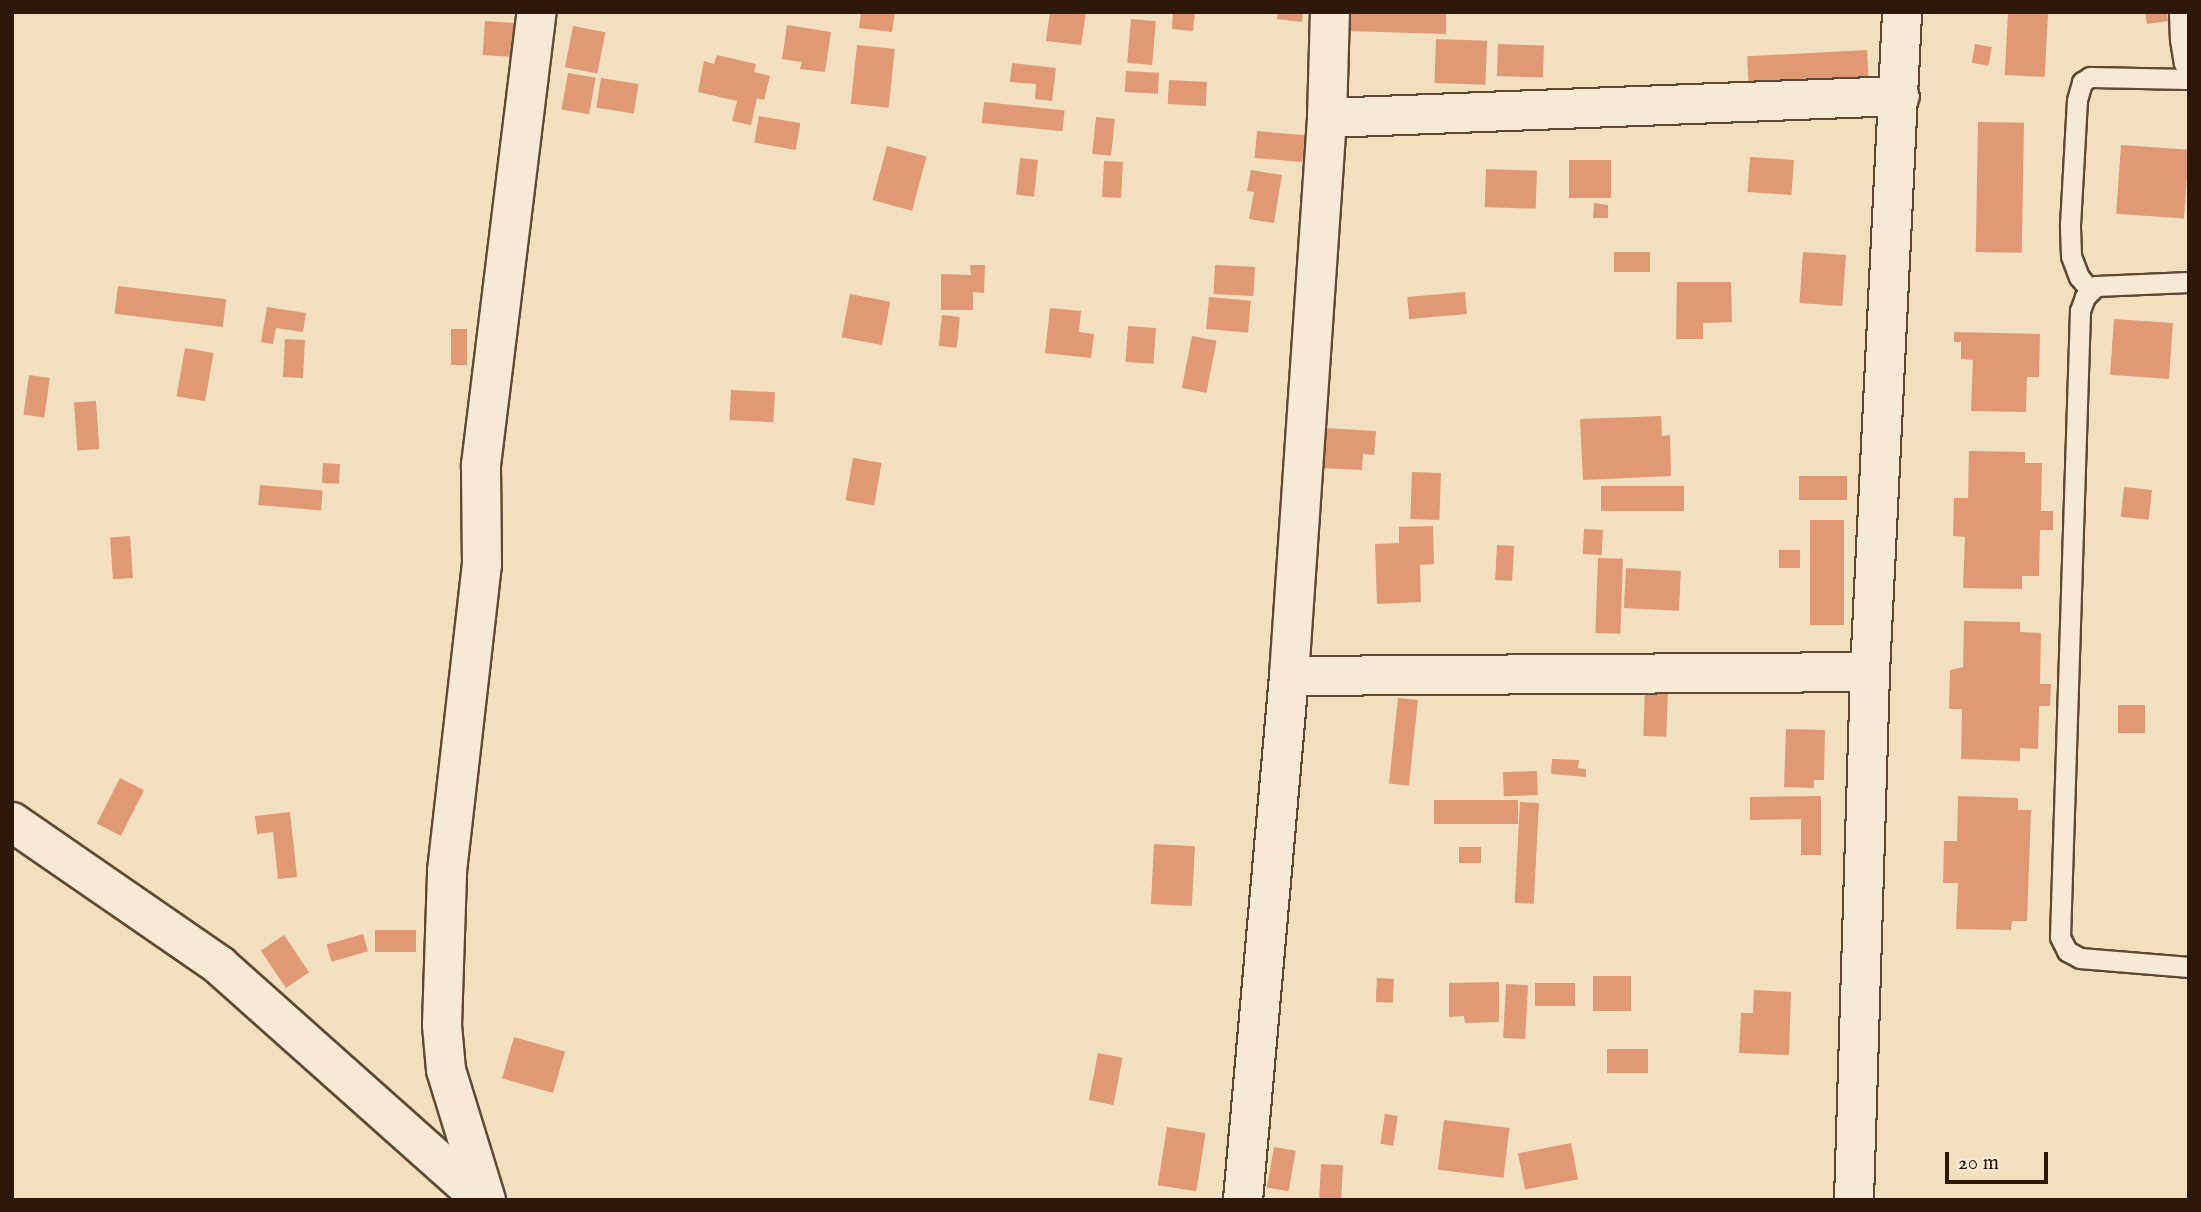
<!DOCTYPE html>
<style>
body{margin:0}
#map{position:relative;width:2201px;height:1212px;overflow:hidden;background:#f2dfbe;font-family:"IM FELL English",serif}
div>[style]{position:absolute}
.building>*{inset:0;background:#e09973;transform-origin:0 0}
.roads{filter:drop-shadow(2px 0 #5e4a33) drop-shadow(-2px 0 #5e4a33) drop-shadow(0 2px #5e4a33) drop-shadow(0 -2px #5e4a33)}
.lane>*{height:19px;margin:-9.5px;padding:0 9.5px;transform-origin:9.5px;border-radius:9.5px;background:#f7ead5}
.street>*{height:38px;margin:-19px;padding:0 19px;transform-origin:19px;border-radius:19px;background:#f7ead5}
span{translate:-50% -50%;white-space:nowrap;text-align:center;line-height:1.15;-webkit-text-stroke:5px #f7ead5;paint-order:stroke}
.frame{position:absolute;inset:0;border:14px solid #2c1805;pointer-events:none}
.scale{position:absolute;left:1945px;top:1152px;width:103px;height:32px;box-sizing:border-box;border:4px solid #2c1805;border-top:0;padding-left:9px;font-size:21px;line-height:24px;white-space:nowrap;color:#2c1805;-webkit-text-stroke:5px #f7ead5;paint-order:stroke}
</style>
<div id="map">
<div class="building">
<div style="clip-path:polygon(861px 12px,895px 12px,892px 32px,859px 28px)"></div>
<div style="clip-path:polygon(1050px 12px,1086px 12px,1081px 45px,1046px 41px)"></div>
<div style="clip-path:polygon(1173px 12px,1195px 12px,1193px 31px,1172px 29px)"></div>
<div style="clip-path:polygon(1278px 12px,1303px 12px,1302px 22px,1277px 19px)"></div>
<div style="clip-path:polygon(1349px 12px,1446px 12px,1446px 34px,1348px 31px)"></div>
<div style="left:2008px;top:12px;width:40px;height:63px;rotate:3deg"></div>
<div style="clip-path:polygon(2145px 12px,2167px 12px,2168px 21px,2147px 24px)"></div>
<div style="left:1131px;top:19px;width:25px;height:44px;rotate:5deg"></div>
<div style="left:485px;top:21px;width:29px;height:34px;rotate:4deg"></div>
<div style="clip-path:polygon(787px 25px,831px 32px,825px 72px,800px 69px,802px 62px,782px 59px)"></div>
<div style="left:573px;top:26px;width:33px;height:42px;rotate:11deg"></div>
<div style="left:1436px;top:39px;width:51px;height:44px;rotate:2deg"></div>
<div style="left:1498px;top:44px;width:46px;height:32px;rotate:2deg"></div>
<div style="left:1975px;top:44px;width:17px;height:19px;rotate:10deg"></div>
<div style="left:857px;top:45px;width:38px;height:59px;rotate:6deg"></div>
<div style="left:1867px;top:50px;width:34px;height:120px;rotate:87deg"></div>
<div style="clip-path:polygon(717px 55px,756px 64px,754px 72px,770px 76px,764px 100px,757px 98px,751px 125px,732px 121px,737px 101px,698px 92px,704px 61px,714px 64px)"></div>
<div style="clip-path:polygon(1012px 63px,1056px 68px,1052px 101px,1035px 99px,1036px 84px,1010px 82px)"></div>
<div style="left:1126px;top:71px;width:33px;height:21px;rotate:3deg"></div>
<div style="left:568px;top:73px;width:28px;height:37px;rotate:10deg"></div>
<div style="left:601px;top:78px;width:38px;height:30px;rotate:9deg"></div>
<div style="left:1169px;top:80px;width:38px;height:24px;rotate:3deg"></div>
<div style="left:984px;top:102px;width:81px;height:21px;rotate:6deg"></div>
<div style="left:759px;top:116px;width:42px;height:27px;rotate:10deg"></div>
<div style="left:1096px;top:117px;width:19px;height:37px;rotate:6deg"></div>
<div style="left:1978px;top:122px;width:46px;height:130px;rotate:1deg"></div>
<div style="left:1257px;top:131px;width:48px;height:27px;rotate:5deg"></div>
<div style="left:2121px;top:145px;width:68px;height:69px;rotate:4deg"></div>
<div style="left:887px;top:146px;width:41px;height:56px;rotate:15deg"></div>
<div style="left:1750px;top:157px;width:44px;height:35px;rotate:4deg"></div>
<div style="left:1020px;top:158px;width:18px;height:37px;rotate:6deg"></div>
<div style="left:1569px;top:160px;width:42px;height:38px"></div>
<div style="left:1104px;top:161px;width:19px;height:36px;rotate:3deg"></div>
<div style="left:1486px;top:169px;width:51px;height:38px;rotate:2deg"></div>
<div style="clip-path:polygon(1251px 170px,1282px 175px,1274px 223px,1249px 219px,1254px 192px,1247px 191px)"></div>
<div style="clip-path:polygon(1594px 203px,1608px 205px,1608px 218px,1593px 218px)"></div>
<div style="left:1650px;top:252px;width:20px;height:36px;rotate:90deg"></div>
<div style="left:1803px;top:252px;width:43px;height:51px;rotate:4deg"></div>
<div style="clip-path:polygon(970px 265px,985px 265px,984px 293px,973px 292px,973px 310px,941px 310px,941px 274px,971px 275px)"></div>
<div style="left:1215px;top:265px;width:40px;height:29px;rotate:3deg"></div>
<div style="clip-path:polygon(1677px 282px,1731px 282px,1732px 322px,1703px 323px,1703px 339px,1676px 339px)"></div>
<div style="left:118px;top:286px;width:109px;height:28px;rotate:7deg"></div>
<div style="left:1465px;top:292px;width:22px;height:58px;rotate:85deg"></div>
<div style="left:850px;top:294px;width:41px;height:44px;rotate:11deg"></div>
<div style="left:1209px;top:297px;width:42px;height:32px;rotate:5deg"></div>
<div style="clip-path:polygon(267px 307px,306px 313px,303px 332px,276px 328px,273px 344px,261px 342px)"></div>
<div style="clip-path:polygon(1050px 308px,1081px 311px,1079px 332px,1094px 334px,1091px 358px,1045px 353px)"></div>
<div style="left:942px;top:315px;width:18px;height:31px;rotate:6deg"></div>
<div style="left:2114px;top:319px;width:59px;height:56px;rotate:4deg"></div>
<div style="left:1128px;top:326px;width:28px;height:36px;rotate:4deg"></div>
<div style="left:451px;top:329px;width:16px;height:36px"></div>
<div style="clip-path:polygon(1954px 332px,2040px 334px,2039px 377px,2027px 377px,2026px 412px,1971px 411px,1973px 360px,1961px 359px,1961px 342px,1954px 342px)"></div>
<div style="left:1192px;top:336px;width:25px;height:53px;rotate:11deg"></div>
<div style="left:285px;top:339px;width:20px;height:38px;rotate:3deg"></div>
<div style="left:185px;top:348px;width:29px;height:49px;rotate:10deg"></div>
<div style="left:29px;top:375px;width:21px;height:40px;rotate:8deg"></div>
<div style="left:731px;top:390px;width:44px;height:30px;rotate:3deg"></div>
<div style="left:96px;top:401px;width:48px;height:22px;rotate:86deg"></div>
<div style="clip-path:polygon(1661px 416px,1662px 436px,1670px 435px,1671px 476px,1583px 480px,1580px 419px)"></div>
<div style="clip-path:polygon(1324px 428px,1376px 431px,1374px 455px,1363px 454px,1362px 470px,1321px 468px)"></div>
<div style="clip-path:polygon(1969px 451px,2025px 452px,2025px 463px,2042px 463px,2041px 511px,2053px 511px,2053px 530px,2040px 530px,2039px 576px,2022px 576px,2022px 589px,1963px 588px,1965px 537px,1953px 536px,1954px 498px,1968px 498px)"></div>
<div style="left:853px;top:458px;width:29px;height:43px;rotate:10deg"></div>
<div style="left:323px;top:463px;width:17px;height:20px;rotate:3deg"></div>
<div style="left:1412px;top:472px;width:29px;height:47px;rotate:2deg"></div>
<div style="left:1847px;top:476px;width:24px;height:48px;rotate:90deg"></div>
<div style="left:260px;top:485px;width:63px;height:20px;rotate:5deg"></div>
<div style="left:1601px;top:486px;width:83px;height:25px"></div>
<div style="left:2124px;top:487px;width:28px;height:30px;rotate:6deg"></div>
<div style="left:1810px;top:520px;width:34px;height:105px"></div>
<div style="clip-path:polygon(1433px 526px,1434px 564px,1420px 565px,1421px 602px,1377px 604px,1375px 544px,1399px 543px,1399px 527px)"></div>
<div style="left:1584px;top:529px;width:19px;height:25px;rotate:3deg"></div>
<div style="left:130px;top:536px;width:42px;height:20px;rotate:86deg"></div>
<div style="left:1497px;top:545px;width:17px;height:35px;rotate:3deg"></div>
<div style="left:1779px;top:550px;width:21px;height:18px"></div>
<div style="left:1598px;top:558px;width:25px;height:75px;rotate:2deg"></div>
<div style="left:1626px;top:568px;width:55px;height:40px;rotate:3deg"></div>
<div style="clip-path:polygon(1964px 621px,2020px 622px,2020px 632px,2041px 633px,2040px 684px,2051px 684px,2050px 706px,2039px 706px,2038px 749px,2020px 748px,2020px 761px,1961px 759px,1962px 709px,1949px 709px,1950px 670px,1963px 667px)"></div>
<div style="left:1645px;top:688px;width:23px;height:48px;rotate:2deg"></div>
<div style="left:1398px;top:698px;width:20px;height:86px;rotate:6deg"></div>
<div style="left:2145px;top:705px;width:28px;height:27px;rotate:90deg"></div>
<div style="clip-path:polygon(1786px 729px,1825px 730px,1824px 780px,1814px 780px,1814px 788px,1784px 787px)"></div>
<div style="clip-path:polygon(1552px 759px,1579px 760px,1578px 768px,1586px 769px,1586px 777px,1551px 774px)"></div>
<div style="left:1537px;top:771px;width:24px;height:34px;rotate:88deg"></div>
<div style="left:120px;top:778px;width:27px;height:51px;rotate:27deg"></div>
<div style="clip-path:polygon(1821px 796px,1821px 855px,1801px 855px,1801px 819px,1750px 820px,1750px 797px)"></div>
<div style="clip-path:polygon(1958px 796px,2018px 798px,2018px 810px,2031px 810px,2027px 921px,2012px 921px,2011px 930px,1956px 929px,1958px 883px,1943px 883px,1944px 841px,1957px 841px)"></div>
<div style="left:1518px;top:800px;width:24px;height:84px;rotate:90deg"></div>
<div style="left:1520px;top:802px;width:19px;height:101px;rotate:3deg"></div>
<div style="clip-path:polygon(290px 812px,297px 877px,278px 879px,273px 832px,257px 834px,255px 816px)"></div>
<div style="left:1154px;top:844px;width:41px;height:60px;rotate:3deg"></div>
<div style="left:1481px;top:847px;width:16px;height:22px;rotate:90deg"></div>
<div style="left:416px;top:930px;width:22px;height:41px;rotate:90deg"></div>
<div style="left:363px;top:934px;width:18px;height:38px;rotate:74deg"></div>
<div style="left:284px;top:935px;width:45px;height:28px;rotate:56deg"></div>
<div style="left:1593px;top:976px;width:38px;height:35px"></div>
<div style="left:1377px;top:978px;width:17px;height:24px;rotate:3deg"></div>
<div style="clip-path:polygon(1499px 982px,1499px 1022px,1465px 1023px,1464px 1016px,1449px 1017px,1449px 983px)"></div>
<div style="left:1535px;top:983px;width:40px;height:23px"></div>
<div style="left:1506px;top:984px;width:22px;height:54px;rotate:3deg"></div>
<div style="clip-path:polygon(1754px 990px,1791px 992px,1789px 1055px,1739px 1053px,1741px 1013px,1753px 1013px)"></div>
<div style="left:514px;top:1037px;width:53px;height:43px;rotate:16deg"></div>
<div style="left:1607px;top:1049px;width:41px;height:24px"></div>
<div style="left:1098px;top:1053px;width:25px;height:48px;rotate:11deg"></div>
<div style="left:1385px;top:1114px;width:13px;height:30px;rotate:9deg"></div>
<div style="left:1444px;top:1120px;width:66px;height:50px;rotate:7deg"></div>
<div style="left:1167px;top:1127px;width:39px;height:59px;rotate:9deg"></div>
<div style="left:1571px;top:1143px;width:37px;height:54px;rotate:79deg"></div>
<div style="left:1274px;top:1147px;width:22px;height:41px;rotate:10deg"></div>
<div style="left:1321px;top:1164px;width:22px;height:36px;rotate:3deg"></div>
</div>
<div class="roads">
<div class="lane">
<div style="left:2179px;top:12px;width:27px;rotate:88deg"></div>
<div style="left:2180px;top:39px;width:24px;rotate:81deg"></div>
<div style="left:2184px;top:63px;width:10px;rotate:61deg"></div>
<div style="left:2189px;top:282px;width:93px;rotate:177.5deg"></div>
<div style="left:2096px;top:286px;width:16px;rotate:135deg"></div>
<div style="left:2085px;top:297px;width:15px;rotate:110deg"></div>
<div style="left:2080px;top:311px;width:626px;rotate:91.83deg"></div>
<div style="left:2060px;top:937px;width:16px;rotate:63deg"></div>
<div style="left:2067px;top:951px;width:15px;rotate:28deg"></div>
<div style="left:2080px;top:958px;width:109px;rotate:4.7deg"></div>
<div style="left:2090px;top:290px;width:17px;rotate:-130deg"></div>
<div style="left:2079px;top:277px;width:22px;rotate:-111deg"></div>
<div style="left:2071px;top:256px;width:31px;rotate:-92deg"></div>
<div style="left:2070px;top:225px;width:125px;rotate:-86.8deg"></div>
<div style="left:2077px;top:100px;width:19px;rotate:-74deg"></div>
<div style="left:2082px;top:82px;width:9px;rotate:-32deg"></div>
<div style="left:2090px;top:77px;width:99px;rotate:1.2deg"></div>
</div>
<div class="street">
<div style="left:1327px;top:118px;width:573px;rotate:-2.2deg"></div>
<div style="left:1289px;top:676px;width:581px;rotate:-0.39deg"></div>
<div style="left:12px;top:822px;width:252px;rotate:34.6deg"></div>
<div style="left:219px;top:965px;width:353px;rotate:41.7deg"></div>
<div style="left:486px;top:1200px;width:136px;rotate:-107.1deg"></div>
<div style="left:446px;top:1070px;width:45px;rotate:-95.1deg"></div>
<div style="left:442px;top:1025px;width:154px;rotate:-88.1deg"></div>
<div style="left:447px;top:871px;width:309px;rotate:-83.5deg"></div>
<div style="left:482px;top:564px;width:99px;rotate:-90.6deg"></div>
<div style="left:481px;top:465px;width:456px;rotate:-83deg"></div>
<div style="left:1243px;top:1200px;width:526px;rotate:-84.98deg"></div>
<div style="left:1289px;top:676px;width:559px;rotate:-86.1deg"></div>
<div style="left:1327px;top:118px;width:106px;rotate:-88.4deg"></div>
<div style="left:1854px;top:1200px;width:528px;rotate:-88.26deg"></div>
<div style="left:1870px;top:672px;width:661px;rotate:-87.22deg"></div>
</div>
</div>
<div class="frame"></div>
<div class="scale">20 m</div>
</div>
